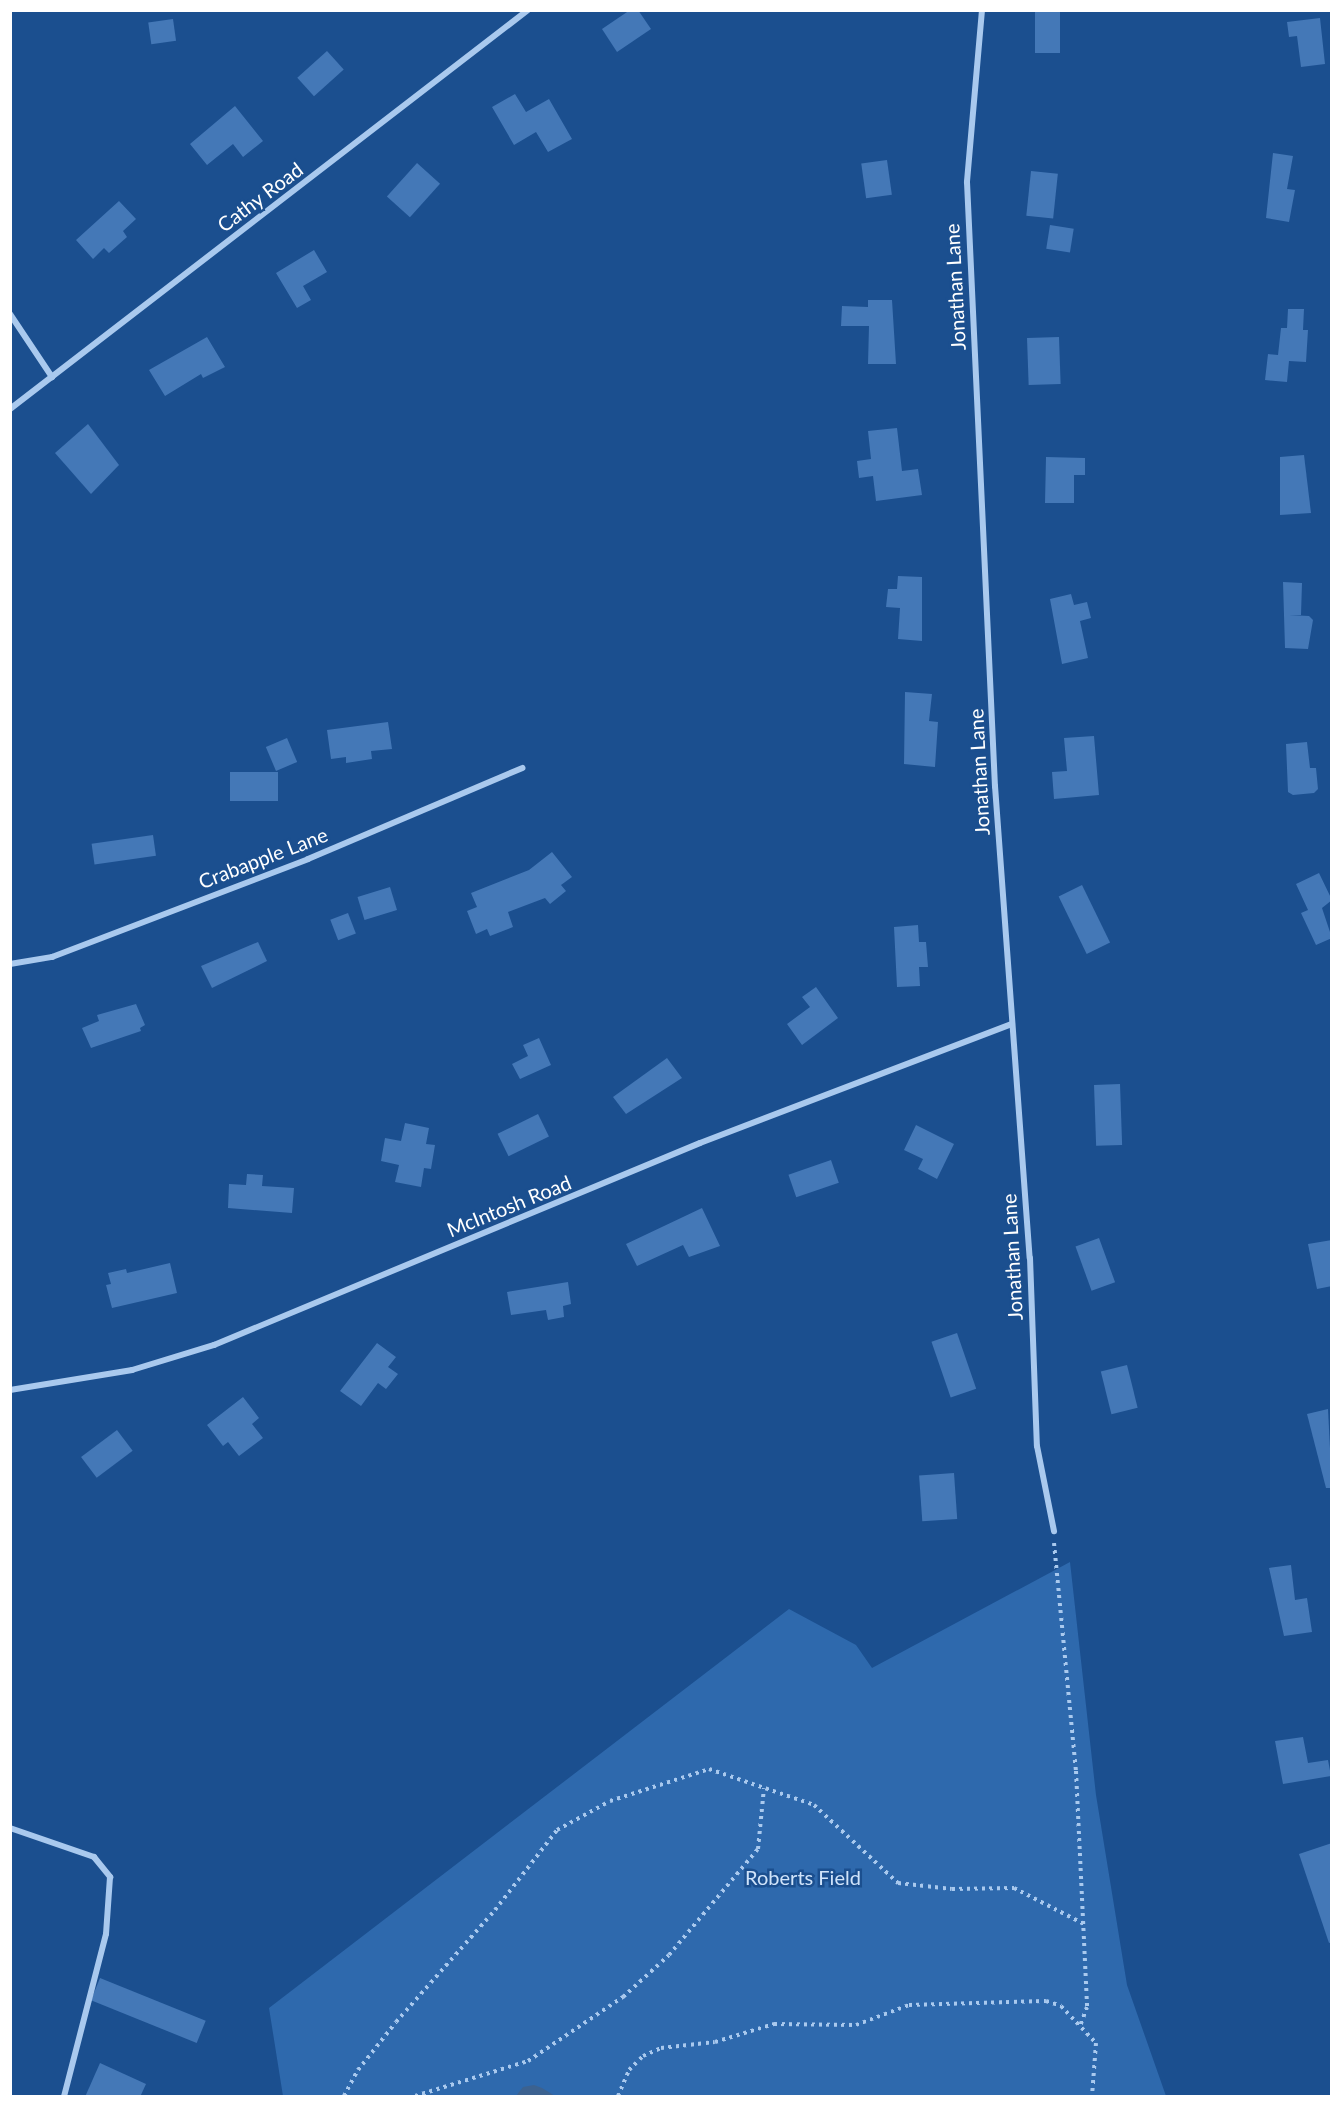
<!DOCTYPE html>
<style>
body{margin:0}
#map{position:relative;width:1342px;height:2107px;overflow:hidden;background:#1b4f8f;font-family:Lato,sans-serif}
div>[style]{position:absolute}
.green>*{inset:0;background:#2e69ad}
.water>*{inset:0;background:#3c6290}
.building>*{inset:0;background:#4478b7;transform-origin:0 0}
.path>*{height:4px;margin-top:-2px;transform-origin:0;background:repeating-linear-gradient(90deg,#a9c9ee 0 3px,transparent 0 7.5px)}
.street>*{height:6px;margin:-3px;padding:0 3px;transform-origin:3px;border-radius:3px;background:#a9c9ee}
span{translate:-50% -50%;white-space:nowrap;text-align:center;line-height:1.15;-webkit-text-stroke:5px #1b4f8f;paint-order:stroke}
.street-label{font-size:20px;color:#fff}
.park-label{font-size:20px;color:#cfe3fa}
.frame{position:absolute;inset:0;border:12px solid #fff;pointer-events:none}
</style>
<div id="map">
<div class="green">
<div style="clip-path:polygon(1070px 1562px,1096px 1795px,1127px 1985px,1166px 2096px,283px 2096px,269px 2008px,789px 1609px,856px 1645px,872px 1668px)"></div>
</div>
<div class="water">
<div style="clip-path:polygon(534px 2085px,542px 2088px,555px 2096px,516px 2096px,523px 2087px)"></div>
</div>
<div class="building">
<div style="clip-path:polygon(630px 10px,638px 10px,651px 29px,617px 52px,602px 29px)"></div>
<div style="left:1035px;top:10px;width:25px;height:43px"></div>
<div style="clip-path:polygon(1320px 18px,1325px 64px,1301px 67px,1297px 36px,1289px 37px,1287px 22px)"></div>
<div style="left:173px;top:19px;width:22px;height:25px;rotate:82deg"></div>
<div style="left:327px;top:51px;width:25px;height:40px;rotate:48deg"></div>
<div style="clip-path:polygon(515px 94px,526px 112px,549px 99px,572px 139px,548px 152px,536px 132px,514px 145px,492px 107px)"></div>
<div style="clip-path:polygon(235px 106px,263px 141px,243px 157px,233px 144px,207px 165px,190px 144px)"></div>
<div style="clip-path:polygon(1273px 153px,1293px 156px,1287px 189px,1295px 190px,1289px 222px,1266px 218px)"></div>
<div style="left:887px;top:160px;width:35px;height:26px;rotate:82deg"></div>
<div style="left:417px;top:163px;width:31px;height:45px;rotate:42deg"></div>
<div style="left:1031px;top:171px;width:27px;height:45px;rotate:6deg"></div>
<div style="clip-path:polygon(119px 201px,136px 219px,123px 231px,127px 237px,109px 253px,104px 248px,93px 259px,76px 240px)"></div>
<div style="left:1050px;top:225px;width:24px;height:24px;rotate:9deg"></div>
<div style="clip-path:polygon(314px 250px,327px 272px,303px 286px,311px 300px,297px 308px,276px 273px)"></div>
<div style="clip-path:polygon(868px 300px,892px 300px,896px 364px,868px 364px,869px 326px,841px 326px,842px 306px,868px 307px)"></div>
<div style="clip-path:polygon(1288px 309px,1304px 309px,1303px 330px,1308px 330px,1306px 362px,1289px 361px,1287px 382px,1265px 380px,1268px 354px,1278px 355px,1281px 328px,1287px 328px)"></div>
<div style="clip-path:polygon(207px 337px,225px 367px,203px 378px,201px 374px,165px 396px,149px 370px)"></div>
<div style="left:1059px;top:337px;width:47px;height:32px;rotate:88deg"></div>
<div style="clip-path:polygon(88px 424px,119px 465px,91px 494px,55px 453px)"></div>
<div style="clip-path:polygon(897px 428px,902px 471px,918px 469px,922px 495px,876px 501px,873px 476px,859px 478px,857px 461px,871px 459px,868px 431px)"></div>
<div style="clip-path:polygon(1304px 455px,1311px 513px,1280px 515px,1280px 457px)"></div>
<div style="clip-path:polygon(1046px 457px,1085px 458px,1085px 475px,1074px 475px,1074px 503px,1045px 503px)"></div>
<div style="clip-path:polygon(898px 576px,922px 577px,922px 641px,898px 639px,900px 608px,886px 607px,888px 589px,897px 589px)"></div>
<div style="clip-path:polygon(1283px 582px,1302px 583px,1301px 615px,1289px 615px,1309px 616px,1313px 620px,1308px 649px,1285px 648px)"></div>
<div style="clip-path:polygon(1071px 594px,1074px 605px,1087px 602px,1091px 618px,1080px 621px,1088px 658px,1062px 664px,1050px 599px)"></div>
<div style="clip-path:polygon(905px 692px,932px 694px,929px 721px,938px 722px,935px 767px,904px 764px)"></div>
<div style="clip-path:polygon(388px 722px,392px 749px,371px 751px,372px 759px,346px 763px,346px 757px,331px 759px,327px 730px)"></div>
<div style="clip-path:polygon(1094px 736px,1099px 795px,1054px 799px,1052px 772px,1067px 771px,1064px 738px)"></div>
<div style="left:287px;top:738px;width:26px;height:23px;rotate:67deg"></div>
<div style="clip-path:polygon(1307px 742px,1310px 768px,1316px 768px,1318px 789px,1314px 793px,1293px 795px,1288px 792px,1286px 744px)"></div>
<div style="left:230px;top:772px;width:48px;height:29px"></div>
<div style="left:153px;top:835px;width:21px;height:62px;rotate:82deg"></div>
<div style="clip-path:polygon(552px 852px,572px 877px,561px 885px,566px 891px,550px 904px,545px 898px,508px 912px,513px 927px,490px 936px,487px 929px,476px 934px,467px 911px,477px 907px,471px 893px,529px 870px)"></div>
<div style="clip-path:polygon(1319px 873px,1332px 900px,1322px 908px,1332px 938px,1316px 945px,1301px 913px,1308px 910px,1296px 884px)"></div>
<div style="left:1082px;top:885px;width:64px;height:26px;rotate:64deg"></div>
<div style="left:390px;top:887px;width:24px;height:34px;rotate:73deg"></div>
<div style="left:348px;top:913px;width:22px;height:19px;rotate:69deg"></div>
<div style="clip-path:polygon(918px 925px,919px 942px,926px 942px,928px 967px,919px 967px,920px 986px,897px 987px,894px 927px)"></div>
<div style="clip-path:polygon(258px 942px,267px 961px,212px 988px,201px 966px)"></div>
<div style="clip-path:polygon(816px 987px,838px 1018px,802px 1045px,787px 1024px,810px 1007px,802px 997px)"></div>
<div style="clip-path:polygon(136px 1004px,145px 1025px,140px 1028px,141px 1031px,91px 1048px,82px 1028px,99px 1021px,97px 1015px)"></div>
<div style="clip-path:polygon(539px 1038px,551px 1065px,520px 1079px,512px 1064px,528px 1056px,523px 1045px)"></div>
<div style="clip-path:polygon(667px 1058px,682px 1078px,626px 1114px,613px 1097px)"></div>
<div style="left:1120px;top:1084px;width:61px;height:26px;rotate:88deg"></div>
<div style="left:538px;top:1114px;width:25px;height:45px;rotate:64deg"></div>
<div style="clip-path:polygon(405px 1123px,429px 1128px,426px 1144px,435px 1145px,431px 1169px,424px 1168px,421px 1187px,395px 1182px,399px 1165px,381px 1161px,385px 1138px,401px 1141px)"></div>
<div style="clip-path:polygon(916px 1125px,954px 1144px,937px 1179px,918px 1169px,923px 1159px,904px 1150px)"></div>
<div style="left:831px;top:1160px;width:24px;height:45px;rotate:71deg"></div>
<div style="clip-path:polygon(247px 1174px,263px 1175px,262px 1186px,294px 1188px,292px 1213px,228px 1208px,229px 1184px,246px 1185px)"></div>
<div style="clip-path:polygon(702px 1208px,720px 1246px,689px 1257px,683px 1245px,637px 1266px,626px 1244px)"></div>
<div style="left:1099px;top:1238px;width:47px;height:25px;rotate:70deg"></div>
<div style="clip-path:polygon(1332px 1240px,1332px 1286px,1317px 1289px,1308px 1244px)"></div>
<div style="clip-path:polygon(170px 1263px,177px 1293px,112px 1308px,106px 1285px,111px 1284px,108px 1273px,126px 1269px,127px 1273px)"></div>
<div style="clip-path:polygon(568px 1282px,571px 1304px,563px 1306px,564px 1317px,548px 1320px,546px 1310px,511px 1315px,507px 1292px)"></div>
<div style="left:957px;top:1333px;width:59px;height:27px;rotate:71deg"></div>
<div style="clip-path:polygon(377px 1343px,396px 1357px,388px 1367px,398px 1374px,386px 1389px,378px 1383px,361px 1406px,340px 1391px)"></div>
<div style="left:1127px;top:1365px;width:44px;height:27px;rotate:76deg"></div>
<div style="clip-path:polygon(243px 1397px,259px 1418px,252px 1424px,263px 1438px,239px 1456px,228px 1442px,223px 1446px,207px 1425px)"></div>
<div style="clip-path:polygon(1328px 1409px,1332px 1488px,1326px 1488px,1307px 1414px)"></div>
<div style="left:117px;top:1430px;width:26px;height:45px;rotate:53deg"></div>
<div style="left:954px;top:1473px;width:46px;height:35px;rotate:86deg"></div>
<div style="clip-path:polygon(1291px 1565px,1295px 1600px,1307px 1598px,1312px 1632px,1284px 1636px,1269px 1568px)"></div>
<div style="clip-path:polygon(1303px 1737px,1308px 1763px,1328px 1760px,1331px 1776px,1283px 1784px,1275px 1741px)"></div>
<div style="clip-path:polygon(1332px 1843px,1332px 1942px,1329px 1943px,1299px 1854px)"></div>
<div style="left:100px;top:1978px;width:114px;height:24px;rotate:22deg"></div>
<div style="clip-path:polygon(100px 2063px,146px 2084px,140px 2097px,85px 2097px)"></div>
</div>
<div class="path">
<div style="left:1054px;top:1543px;width:229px;rotate:84.5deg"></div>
<div style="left:1076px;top:1771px;width:236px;rotate:87.3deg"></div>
<div style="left:1087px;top:2007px;width:20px;rotate:110deg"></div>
<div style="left:344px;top:2096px;width:30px;rotate:-62deg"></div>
<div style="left:358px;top:2070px;width:61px;rotate:-51.6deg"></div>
<div style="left:396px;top:2022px;width:149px;rotate:-48.5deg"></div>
<div style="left:495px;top:1910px;width:101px;rotate:-52.2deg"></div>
<div style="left:557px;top:1830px;width:60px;rotate:-28.7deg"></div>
<div style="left:610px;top:1801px;width:104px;rotate:-17.9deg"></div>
<div style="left:709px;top:1769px;width:111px;rotate:18.9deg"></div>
<div style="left:814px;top:1805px;width:115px;rotate:42.9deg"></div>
<div style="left:898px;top:1883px;width:54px;rotate:6.3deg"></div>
<div style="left:952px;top:1889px;width:62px;rotate:-0.9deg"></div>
<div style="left:1014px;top:1888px;width:79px;rotate:27.2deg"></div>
<div style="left:415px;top:2096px;width:118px;rotate:-17.2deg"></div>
<div style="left:528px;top:2061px;width:115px;rotate:-34deg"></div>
<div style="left:623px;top:1997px;width:62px;rotate:-42.4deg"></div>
<div style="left:669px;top:1955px;width:138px;rotate:-50deg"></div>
<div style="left:758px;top:1849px;width:61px;rotate:-84.4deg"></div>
<div style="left:618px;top:2096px;width:28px;rotate:-67deg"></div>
<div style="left:629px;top:2070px;width:20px;rotate:-45deg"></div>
<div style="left:643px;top:2056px;width:20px;rotate:-24deg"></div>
<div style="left:661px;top:2048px;width:54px;rotate:-6.3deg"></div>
<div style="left:715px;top:2042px;width:62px;rotate:-17deg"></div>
<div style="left:774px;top:2024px;width:82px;rotate:0.7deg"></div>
<div style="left:856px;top:2025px;width:57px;rotate:-20.7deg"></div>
<div style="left:909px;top:2005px;width:137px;rotate:-1.7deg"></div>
<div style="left:1046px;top:2001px;width:16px;rotate:18deg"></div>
<div style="left:1061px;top:2006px;width:51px;rotate:46.6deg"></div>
<div style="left:1096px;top:2043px;width:53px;rotate:94.3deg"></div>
</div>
<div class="street">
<div style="left:982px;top:10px;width:173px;rotate:95deg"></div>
<div style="left:967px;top:182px;width:605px;rotate:87.35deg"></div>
<div style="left:995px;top:786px;width:473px;rotate:85.8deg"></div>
<div style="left:1030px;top:1258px;width:188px;rotate:87.9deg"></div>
<div style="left:1037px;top:1446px;width:87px;rotate:78.7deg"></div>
<div style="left:10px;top:314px;width:76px;rotate:56.3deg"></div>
<div style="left:10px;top:409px;width:654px;rotate:-37.61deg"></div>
<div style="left:10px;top:964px;width:43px;rotate:-9.5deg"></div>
<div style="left:52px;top:957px;width:274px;rotate:-20.9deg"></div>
<div style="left:308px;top:859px;width:233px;rotate:-23deg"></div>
<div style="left:10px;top:1390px;width:124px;rotate:-9.3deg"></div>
<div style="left:132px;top:1370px;width:86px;rotate:-17deg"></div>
<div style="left:214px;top:1345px;width:526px;rotate:-22.57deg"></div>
<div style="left:700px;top:1143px;width:334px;rotate:-20.9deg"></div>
<div style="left:10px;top:1828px;width:89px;rotate:19deg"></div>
<div style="left:94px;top:1857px;width:26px;rotate:51deg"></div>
<div style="left:110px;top:1877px;width:57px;rotate:94deg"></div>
<div style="left:106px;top:1934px;width:167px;rotate:104.5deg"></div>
</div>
<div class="street-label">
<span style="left:260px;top:197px;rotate:-37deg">Cathy Road</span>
<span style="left:955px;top:287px;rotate:-93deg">Jonathan Lane</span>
<span style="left:979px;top:772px;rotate:-93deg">Jonathan Lane</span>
<span style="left:263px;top:858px;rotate:-21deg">Crabapple Lane</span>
<span style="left:509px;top:1206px;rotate:-22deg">McIntosh Road</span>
<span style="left:1012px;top:1257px;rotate:-93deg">Jonathan Lane</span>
</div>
<div class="park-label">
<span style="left:803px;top:1877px">Roberts Field</span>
</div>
<div class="frame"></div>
</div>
